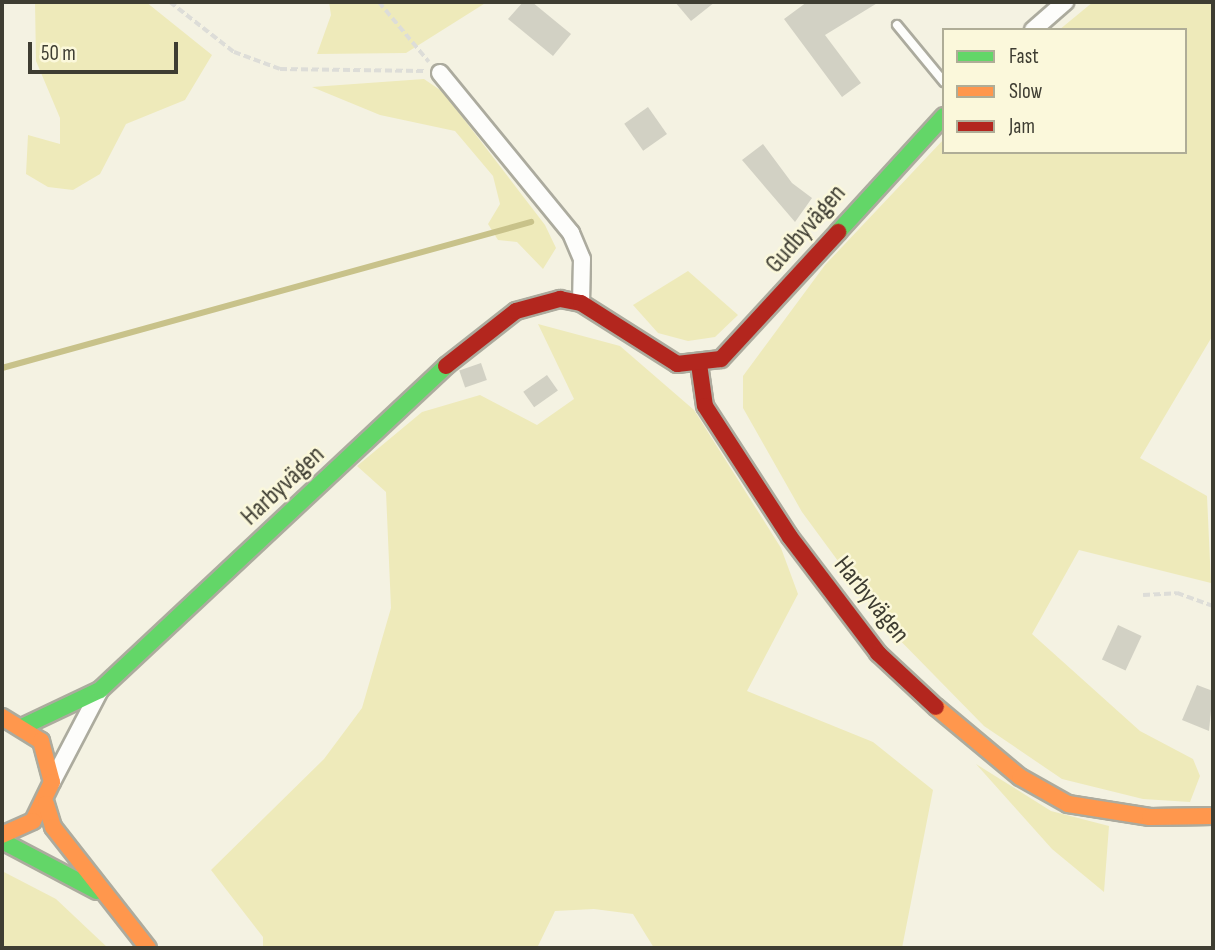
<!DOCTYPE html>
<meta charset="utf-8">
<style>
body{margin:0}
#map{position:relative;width:1215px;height:950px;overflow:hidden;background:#f4f2e2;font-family:"Sofia Sans Condensed",sans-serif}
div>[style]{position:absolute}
.green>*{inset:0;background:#eeeaba}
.stream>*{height:6px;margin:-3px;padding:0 3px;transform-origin:3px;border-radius:3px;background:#c8c28a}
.building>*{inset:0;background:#d2d1c4;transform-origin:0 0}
.path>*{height:3.5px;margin-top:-1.75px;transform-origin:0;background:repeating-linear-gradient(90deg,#ddddd8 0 7px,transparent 0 10.5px)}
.roads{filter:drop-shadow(2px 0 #acab9e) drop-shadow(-2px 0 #acab9e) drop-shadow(0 2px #acab9e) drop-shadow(0 -2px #acab9e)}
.lane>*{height:8px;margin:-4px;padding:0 4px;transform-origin:4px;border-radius:4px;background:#fdfdfb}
.street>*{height:16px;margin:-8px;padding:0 8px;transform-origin:8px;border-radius:8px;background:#fdfdfb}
.fast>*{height:16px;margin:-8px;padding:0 8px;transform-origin:8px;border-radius:8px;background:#63d668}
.slow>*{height:16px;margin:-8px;padding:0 8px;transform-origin:8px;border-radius:8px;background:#ff974d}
.jam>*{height:16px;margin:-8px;padding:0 8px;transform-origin:8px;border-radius:8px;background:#b3261e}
span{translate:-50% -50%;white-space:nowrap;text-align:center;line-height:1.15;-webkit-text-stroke:5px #fbf8db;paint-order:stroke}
.street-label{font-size:26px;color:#3e3d32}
.frame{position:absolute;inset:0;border:4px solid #3e3d32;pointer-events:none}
.legend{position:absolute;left:942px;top:28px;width:245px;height:126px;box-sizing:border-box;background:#fbf8db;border:2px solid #afad97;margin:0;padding:9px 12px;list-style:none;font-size:21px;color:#3e3d32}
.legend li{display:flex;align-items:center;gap:14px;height:35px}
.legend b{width:35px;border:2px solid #afad97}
.scale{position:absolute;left:28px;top:42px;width:150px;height:32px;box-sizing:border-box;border:4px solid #3e3d32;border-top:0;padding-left:9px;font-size:21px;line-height:24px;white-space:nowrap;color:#3e3d32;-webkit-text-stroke:5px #fbf8db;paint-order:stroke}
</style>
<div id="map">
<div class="green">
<div style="clip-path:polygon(35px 2px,146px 2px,212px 55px,185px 100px,126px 124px,100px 174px,73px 190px,48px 187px,26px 174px,28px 135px,60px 144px,60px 118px,36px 61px)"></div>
<div style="clip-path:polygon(329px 2px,487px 2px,406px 53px,317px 54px,331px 15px)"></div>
<div style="clip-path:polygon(1093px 2px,1213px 2px,1213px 335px,1140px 458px,1207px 496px,1211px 583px,1079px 550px,1032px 634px,1140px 731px,1193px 759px,1200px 776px,1190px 802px,1143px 799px,1062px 779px,984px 726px,885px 625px,802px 512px,743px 408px,743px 376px,825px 265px,944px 139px,944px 152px,1185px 152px,1185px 30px,1059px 30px)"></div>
<div style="clip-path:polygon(424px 79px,443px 92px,545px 225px,556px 248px,543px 269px,517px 242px,498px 240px,488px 224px,500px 204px,493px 176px,455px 131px,380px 115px,312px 87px)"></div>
<div style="clip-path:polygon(688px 271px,738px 315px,715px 337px,688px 341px,658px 333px,633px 305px)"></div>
<div style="clip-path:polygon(538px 324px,620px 346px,694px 410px,781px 548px,798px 594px,747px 691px,873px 742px,933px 790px,902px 948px,654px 948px,633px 914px,594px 909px,555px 911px,537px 948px,263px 948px,263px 937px,211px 870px,324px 759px,362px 708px,391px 608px,386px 492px,357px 466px,422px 412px,480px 395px,537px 425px,574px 399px)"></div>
<div style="clip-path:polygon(976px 764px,1051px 811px,1109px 826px,1104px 892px,1052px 849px)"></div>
<div style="clip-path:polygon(2px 871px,56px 899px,108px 948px,2px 948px)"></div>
</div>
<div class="stream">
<div style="left:2px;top:368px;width:549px;rotate:-15.43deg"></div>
</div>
<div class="building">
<div style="clip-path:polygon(523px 2px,532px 2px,571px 34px,553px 56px,508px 19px)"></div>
<div style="clip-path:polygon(675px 2px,715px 2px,691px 21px)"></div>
<div style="clip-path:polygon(807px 2px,879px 2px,825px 35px,861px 83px,842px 97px,784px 19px)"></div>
<div style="left:648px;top:107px;width:33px;height:29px;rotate:55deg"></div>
<div style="clip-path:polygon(763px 144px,792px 183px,812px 198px,795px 222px,742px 160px)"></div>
<div style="left:481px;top:363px;width:18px;height:23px;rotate:71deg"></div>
<div style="left:547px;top:375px;width:19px;height:29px;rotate:55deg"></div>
<div style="left:1118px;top:625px;width:26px;height:38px;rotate:25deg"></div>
<div style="clip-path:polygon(1197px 685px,1213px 691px,1209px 731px,1182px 720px)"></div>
</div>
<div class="path">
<div style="left:170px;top:2px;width:81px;rotate:38deg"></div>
<div style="left:234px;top:52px;width:49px;rotate:20.3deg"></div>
<div style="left:280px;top:69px;width:144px;rotate:0.8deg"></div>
<div style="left:379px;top:2px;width:78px;rotate:50.2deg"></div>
<div style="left:1143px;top:595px;width:34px;rotate:-3deg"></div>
<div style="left:1177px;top:593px;width:38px;rotate:20deg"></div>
</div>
<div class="roads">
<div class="lane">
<div style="left:897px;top:25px;width:74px;rotate:50.5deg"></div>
</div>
<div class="street">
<div style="left:1033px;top:30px;width:43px;rotate:-41.2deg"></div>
<div style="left:440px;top:73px;width:207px;rotate:50.7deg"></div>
<div style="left:571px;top:233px;width:28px;rotate:67deg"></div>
<div style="left:582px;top:259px;width:44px;rotate:91.3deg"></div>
<div style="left:52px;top:782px;width:104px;rotate:-62.4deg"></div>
</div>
<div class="fast">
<div style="left:838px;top:232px;width:157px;rotate:-47.6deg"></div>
<div style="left:24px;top:726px;width:84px;rotate:-25.3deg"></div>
<div style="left:100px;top:690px;width:474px;rotate:-43.1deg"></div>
<div style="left:2px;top:841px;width:107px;rotate:27.8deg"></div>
</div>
<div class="slow">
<div style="left:936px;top:707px;width:109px;rotate:39.8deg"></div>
<div style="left:1020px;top:777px;width:55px;rotate:29.4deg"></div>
<div style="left:1068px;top:804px;width:83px;rotate:9deg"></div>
<div style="left:1150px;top:817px;width:63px;rotate:-0.9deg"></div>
<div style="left:2px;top:717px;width:46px;rotate:31.6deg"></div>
<div style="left:41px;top:741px;width:42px;rotate:75deg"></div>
<div style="left:52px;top:782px;width:43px;rotate:116deg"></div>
<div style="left:33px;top:821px;width:34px;rotate:156deg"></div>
<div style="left:46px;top:804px;width:24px;rotate:73deg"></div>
<div style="left:53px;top:827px;width:154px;rotate:51.9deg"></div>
</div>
<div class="jam">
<div style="left:699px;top:364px;width:42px;rotate:81.9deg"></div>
<div style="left:705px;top:406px;width:156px;rotate:57deg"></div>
<div style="left:790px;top:537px;width:146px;rotate:52.8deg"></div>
<div style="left:878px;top:653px;width:79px;rotate:43deg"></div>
<div style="left:446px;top:366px;width:89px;rotate:-38.2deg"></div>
<div style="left:516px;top:311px;width:46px;rotate:-15.3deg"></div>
<div style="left:560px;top:299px;width:21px;rotate:11deg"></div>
<div style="left:581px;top:303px;width:114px;rotate:32.4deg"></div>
<div style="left:677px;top:364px;width:44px;rotate:-6.5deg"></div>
<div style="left:721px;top:359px;width:173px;rotate:-47.3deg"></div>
</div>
</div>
<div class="street-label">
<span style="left:806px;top:229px;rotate:-49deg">Gudbyvägen</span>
<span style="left:283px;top:486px;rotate:-43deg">Harbyvägen</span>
<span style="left:871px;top:600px;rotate:51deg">Harbyvägen</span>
</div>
<div class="frame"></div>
<ul class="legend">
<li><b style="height:9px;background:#63d668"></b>Fast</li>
<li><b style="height:9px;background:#ff974d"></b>Slow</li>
<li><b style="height:9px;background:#b3261e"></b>Jam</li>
</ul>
<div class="scale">50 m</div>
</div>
